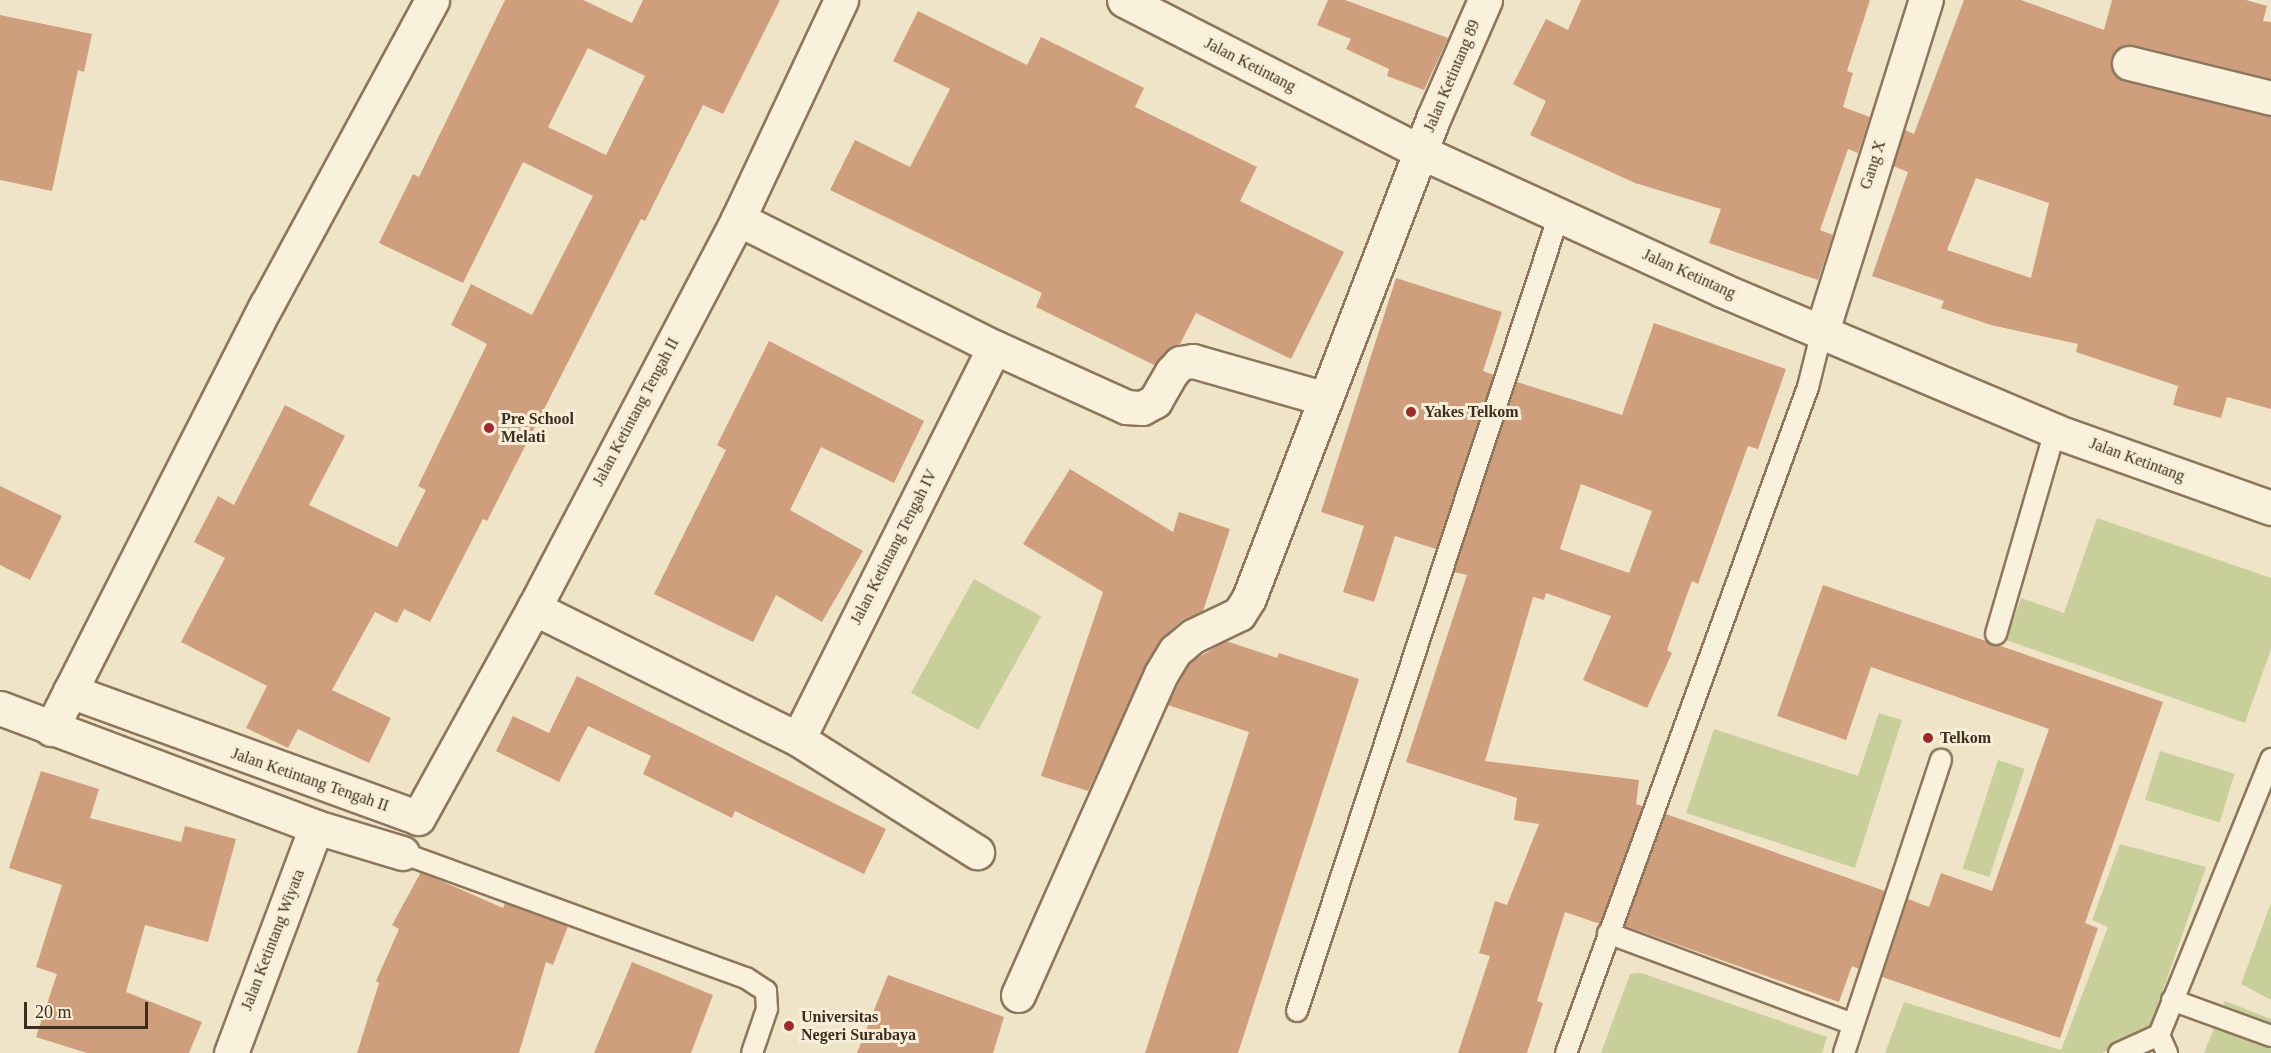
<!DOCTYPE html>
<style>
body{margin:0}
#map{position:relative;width:2271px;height:1053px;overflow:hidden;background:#f0e4c8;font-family:Georgia,serif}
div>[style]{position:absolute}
.green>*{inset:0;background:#c9cf9b;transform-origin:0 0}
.building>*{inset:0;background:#cf9f7d}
.roads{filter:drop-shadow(2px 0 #8d765c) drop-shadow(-2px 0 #8d765c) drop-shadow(0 2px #8d765c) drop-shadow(0 -2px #8d765c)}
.service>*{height:20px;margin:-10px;padding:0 10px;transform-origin:10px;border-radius:10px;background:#faf1dc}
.minor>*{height:33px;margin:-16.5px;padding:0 16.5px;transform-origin:16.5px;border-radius:16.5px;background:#faf1dc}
.tertiary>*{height:33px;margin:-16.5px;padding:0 16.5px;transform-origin:16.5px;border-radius:16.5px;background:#faf1dc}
.dots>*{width:16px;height:16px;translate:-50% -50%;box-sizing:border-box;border:3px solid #f7eed8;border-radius:50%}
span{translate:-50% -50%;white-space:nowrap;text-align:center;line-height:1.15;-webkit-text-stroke:6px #f7eed8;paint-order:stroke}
.street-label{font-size:16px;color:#3d2e20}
.poi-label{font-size:16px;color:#3d2e20;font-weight:700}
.left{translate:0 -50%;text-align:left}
.scale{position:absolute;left:24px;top:1002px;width:124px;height:27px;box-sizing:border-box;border:3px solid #3d2e20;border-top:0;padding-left:8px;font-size:18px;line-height:21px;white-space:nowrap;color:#3d2e20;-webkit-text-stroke:4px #f7eed8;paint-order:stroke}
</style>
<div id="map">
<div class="green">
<div style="clip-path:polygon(2097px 518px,2271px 578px,2271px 649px,2245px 723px,2006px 640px,2021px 598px,2064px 613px)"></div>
<div style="left:974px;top:579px;width:77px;height:130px;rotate:29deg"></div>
<div style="clip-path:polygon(1879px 713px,1902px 720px,1855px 868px,1686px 813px,1714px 729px,1858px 776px)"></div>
<div style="left:2160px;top:751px;width:78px;height:51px;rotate:17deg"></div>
<div style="left:1998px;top:760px;width:28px;height:114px;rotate:18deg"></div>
<div style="clip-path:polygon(2120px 844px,2206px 867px,2148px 1033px,2102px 1053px,1885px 1053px,1904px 1002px,2061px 1050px,2108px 927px,2092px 920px)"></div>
<div style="clip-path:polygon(2271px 903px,2271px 1000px,2241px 984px)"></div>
<div style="clip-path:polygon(1641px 973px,1827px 1037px,1822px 1053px,1601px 1053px,1630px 974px)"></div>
<div style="clip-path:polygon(2225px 1001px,2271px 1019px,2271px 1053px,2204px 1053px)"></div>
</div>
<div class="building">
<div style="clip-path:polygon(evenodd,505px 0,583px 0,632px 23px,643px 0,780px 0,723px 114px,703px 105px,645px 221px,641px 219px,487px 521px,483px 519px,430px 622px,404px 609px,397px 623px,375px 612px,332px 690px,391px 718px,369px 763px,298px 729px,288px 748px,246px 728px,267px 686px,181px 642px,225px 558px,194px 542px,218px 496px,234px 505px,285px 405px,345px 436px,309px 505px,397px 547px,426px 490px,418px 486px,487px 344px,451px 325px,471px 284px,532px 315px,593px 196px,523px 162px,463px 283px,379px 243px,413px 174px,419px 177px,505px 0,588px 48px,645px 76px,606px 155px,548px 127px,588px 48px)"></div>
<div style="clip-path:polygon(1328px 0,1345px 0,1448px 38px,1424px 90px,1387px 76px,1389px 69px,1346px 49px,1351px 39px,1317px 25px)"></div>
<div style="clip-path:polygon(1581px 0,1870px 0,1847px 71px,1853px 73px,1843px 107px,1870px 117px,1858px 153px,1848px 149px,1820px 230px,1833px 235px,1818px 280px,1709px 243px,1721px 209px,1635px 183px,1530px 135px,1546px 101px,1513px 84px,1546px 19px,1568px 30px)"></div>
<div style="clip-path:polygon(evenodd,1964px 0,2021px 0,2104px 30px,2112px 0,2246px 0,2267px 6px,2263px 21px,2271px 22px,2271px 79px,2133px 45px,2116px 50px,2111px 59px,2116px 76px,2125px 81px,2271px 116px,2271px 409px,2227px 397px,2221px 418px,2173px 405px,2178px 386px,2076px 352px,2078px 344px,1991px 325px,1941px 308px,1944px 301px,1872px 276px,1908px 172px,1893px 166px,1905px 130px,1914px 134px,1964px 0,1976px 178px,2049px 203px,2031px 278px,1947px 250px,1976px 178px)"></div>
<div style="clip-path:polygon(918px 11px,1027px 65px,1041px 37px,1144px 88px,1135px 107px,1257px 167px,1240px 201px,1344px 252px,1291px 359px,1196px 313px,1180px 344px,1166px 351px,1154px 365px,1036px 307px,1042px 293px,830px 190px,855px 140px,910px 167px,950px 89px,893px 61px)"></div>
<div style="clip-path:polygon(0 15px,92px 34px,84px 72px,78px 70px,52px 191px,0 180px)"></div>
<div style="clip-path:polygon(1396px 278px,1502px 312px,1483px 371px,1494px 375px,1436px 549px,1395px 536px,1374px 602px,1343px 592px,1364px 526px,1321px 512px)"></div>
<div style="clip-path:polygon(evenodd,1654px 323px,1786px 369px,1758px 449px,1748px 446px,1698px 584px,1692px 581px,1667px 650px,1672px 653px,1647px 708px,1583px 680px,1611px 616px,1546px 593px,1544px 600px,1533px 597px,1485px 761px,1639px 780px,1636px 804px,1643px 806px,1600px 924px,1565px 912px,1537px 1001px,1543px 1003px,1527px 1053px,1458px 1053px,1490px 956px,1479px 953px,1495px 901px,1507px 905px,1539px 824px,1514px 820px,1517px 798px,1406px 762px,1467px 575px,1454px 572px,1517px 382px,1622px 415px,1654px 323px,1581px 484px,1652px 511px,1629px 573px,1560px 549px,1581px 484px)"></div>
<div style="clip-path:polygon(769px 341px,924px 421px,894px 483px,821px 447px,790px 510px,863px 551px,822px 622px,776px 595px,753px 642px,654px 594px,726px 450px,717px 445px)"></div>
<div style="clip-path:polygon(1070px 469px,1173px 532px,1179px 512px,1230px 529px,1203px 611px,1181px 621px,1159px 641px,1088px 791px,1041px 776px,1103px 592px,1023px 544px)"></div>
<div style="clip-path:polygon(0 486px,62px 516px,30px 580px,0 565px)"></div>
<div style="clip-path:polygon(1823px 585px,2163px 702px,2085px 923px,2098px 928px,2060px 1038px,1882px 977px,1908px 899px,1929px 907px,1941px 873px,1992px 891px,2049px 729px,1871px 667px,1846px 740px,1777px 716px)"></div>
<div style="clip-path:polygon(1226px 641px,1277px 658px,1279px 653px,1359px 679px,1238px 1053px,1145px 1053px,1249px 732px,1168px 705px,1189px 663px)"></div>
<div style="clip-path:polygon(577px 676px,886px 829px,864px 874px,735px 811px,732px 818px,643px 774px,651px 756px,588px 726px,559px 782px,496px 751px,513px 716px,549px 733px)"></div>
<div style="clip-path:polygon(41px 771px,99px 789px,90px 818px,181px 842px,185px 826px,236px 839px,208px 942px,145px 925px,126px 992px,202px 1022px,189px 1053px,87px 1053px,36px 1037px,57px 974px,36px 967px,62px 885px,9px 868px)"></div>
<div style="clip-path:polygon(1666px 814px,1885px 891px,1859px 969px,1852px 966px,1839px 1002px,1625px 926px)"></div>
<div style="clip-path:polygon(421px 872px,503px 908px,505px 903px,568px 926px,553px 965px,546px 962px,519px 1053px,357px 1053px,379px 983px,376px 981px,399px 929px,392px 925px)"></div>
<div style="clip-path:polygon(632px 962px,713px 995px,691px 1053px,594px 1053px)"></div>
<div style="clip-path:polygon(888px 975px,1004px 1017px,993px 1053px,857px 1053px)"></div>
</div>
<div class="roads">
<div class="service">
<div style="left:1996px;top:634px;width:211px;rotate:-73.8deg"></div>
<div style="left:402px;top:853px;width:366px;rotate:20deg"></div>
<div style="left:746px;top:978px;width:24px;rotate:33deg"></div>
<div style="left:766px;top:991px;width:18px;rotate:87deg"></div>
<div style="left:767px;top:1009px;width:46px;rotate:108.8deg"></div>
<div style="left:1608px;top:933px;width:261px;rotate:20.4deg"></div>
<div style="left:2172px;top:1000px;width:105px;rotate:20deg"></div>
<div style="left:1297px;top:1011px;width:838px;rotate:-71.78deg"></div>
<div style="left:2159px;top:1035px;width:20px;rotate:66deg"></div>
<div style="left:1566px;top:1053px;width:709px;rotate:-70.03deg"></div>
<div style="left:1808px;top:387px;width:58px;rotate:-76deg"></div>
<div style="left:1844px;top:1053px;width:309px;rotate:-71.7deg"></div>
<div style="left:2119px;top:1053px;width:44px;rotate:-24.2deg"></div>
<div style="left:2159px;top:1035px;width:298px;rotate:-67.9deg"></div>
</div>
<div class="minor">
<div style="left:2129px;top:63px;width:146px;rotate:13.8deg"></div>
<div style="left:738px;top:219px;width:286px;rotate:26.6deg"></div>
<div style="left:994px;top:347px;width:145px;rotate:24.4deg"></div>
<div style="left:1126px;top:407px;width:16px;rotate:4deg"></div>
<div style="left:1142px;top:408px;width:15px;rotate:-28deg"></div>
<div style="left:1155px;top:401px;width:34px;rotate:-60deg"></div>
<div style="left:1172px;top:372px;width:12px;rotate:-48deg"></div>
<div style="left:1180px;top:363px;width:13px;rotate:-9deg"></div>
<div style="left:1193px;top:361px;width:138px;rotate:15.9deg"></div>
<div style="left:1822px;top:331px;width:347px;rotate:-72.6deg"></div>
<div style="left:534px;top:608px;width:295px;rotate:26.4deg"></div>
<div style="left:798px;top:739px;width:212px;rotate:32.3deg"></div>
<div style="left:70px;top:691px;width:370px;rotate:20deg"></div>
<div style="left:418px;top:818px;width:240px;rotate:-61.1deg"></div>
<div style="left:534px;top:608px;width:439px;rotate:-62.3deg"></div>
<div style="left:738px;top:219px;width:242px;rotate:-64.8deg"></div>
<div style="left:0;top:708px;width:338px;rotate:20.6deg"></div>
<div style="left:316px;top:827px;width:90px;rotate:16.8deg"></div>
<div style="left:51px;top:729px;width:475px;rotate:-63.1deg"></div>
<div style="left:266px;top:306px;width:348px;rotate:-61.5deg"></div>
<div style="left:798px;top:739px;width:438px;rotate:-63.4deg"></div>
<div style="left:1018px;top:995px;width:351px;rotate:-66deg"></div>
<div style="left:1161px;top:674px;width:27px;rotate:-59deg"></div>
<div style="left:1175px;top:651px;width:23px;rotate:-40deg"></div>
<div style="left:1193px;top:636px;width:51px;rotate:-25.6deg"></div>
<div style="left:1239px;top:614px;width:19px;rotate:-58deg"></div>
<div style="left:1249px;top:598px;width:513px;rotate:-68.99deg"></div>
<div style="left:1433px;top:119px;width:130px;rotate:-66.4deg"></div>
<div style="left:231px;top:1053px;width:241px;rotate:-69.4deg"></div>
</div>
<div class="tertiary">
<div style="left:1124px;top:0;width:334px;rotate:27.1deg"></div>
<div style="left:1421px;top:152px;width:331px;rotate:24.6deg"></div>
<div style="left:1722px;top:290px;width:362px;rotate:22.9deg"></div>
<div style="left:2055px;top:431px;width:229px;rotate:19.6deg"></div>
</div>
</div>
<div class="dots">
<div style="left:1411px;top:412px;background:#9e2a2b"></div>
<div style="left:489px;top:428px;background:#9e2a2b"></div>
<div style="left:1928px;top:738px;background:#9e2a2b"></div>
<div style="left:789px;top:1026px;background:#9e2a2b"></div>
</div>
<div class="street-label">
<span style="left:1250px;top:65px;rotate:27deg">Jalan Ketintang</span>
<span style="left:1452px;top:76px;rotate:-67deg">Jalan Ketintang 89</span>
<span style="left:1873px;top:165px;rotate:-72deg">Gang X</span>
<span style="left:1689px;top:274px;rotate:24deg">Jalan Ketintang</span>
<span style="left:636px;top:412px;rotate:-62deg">Jalan Ketintang Tengah II</span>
<span style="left:2137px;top:460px;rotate:20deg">Jalan Ketintang</span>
<span style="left:894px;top:547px;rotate:-63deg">Jalan Ketintang Tengah IV</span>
<span style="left:310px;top:780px;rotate:19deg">Jalan Ketintang Tengah II</span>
<span style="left:273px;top:940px;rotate:-69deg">Jalan Ketintang Wiyata</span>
</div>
<div class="poi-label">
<span class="left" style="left:1424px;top:412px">Yakes Telkom</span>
<span class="left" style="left:501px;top:428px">Pre School<br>Melati</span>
<span class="left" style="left:1940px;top:738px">Telkom</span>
<span class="left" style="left:801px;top:1026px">Universitas<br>Negeri Surabaya</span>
</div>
<div class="scale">20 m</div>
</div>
